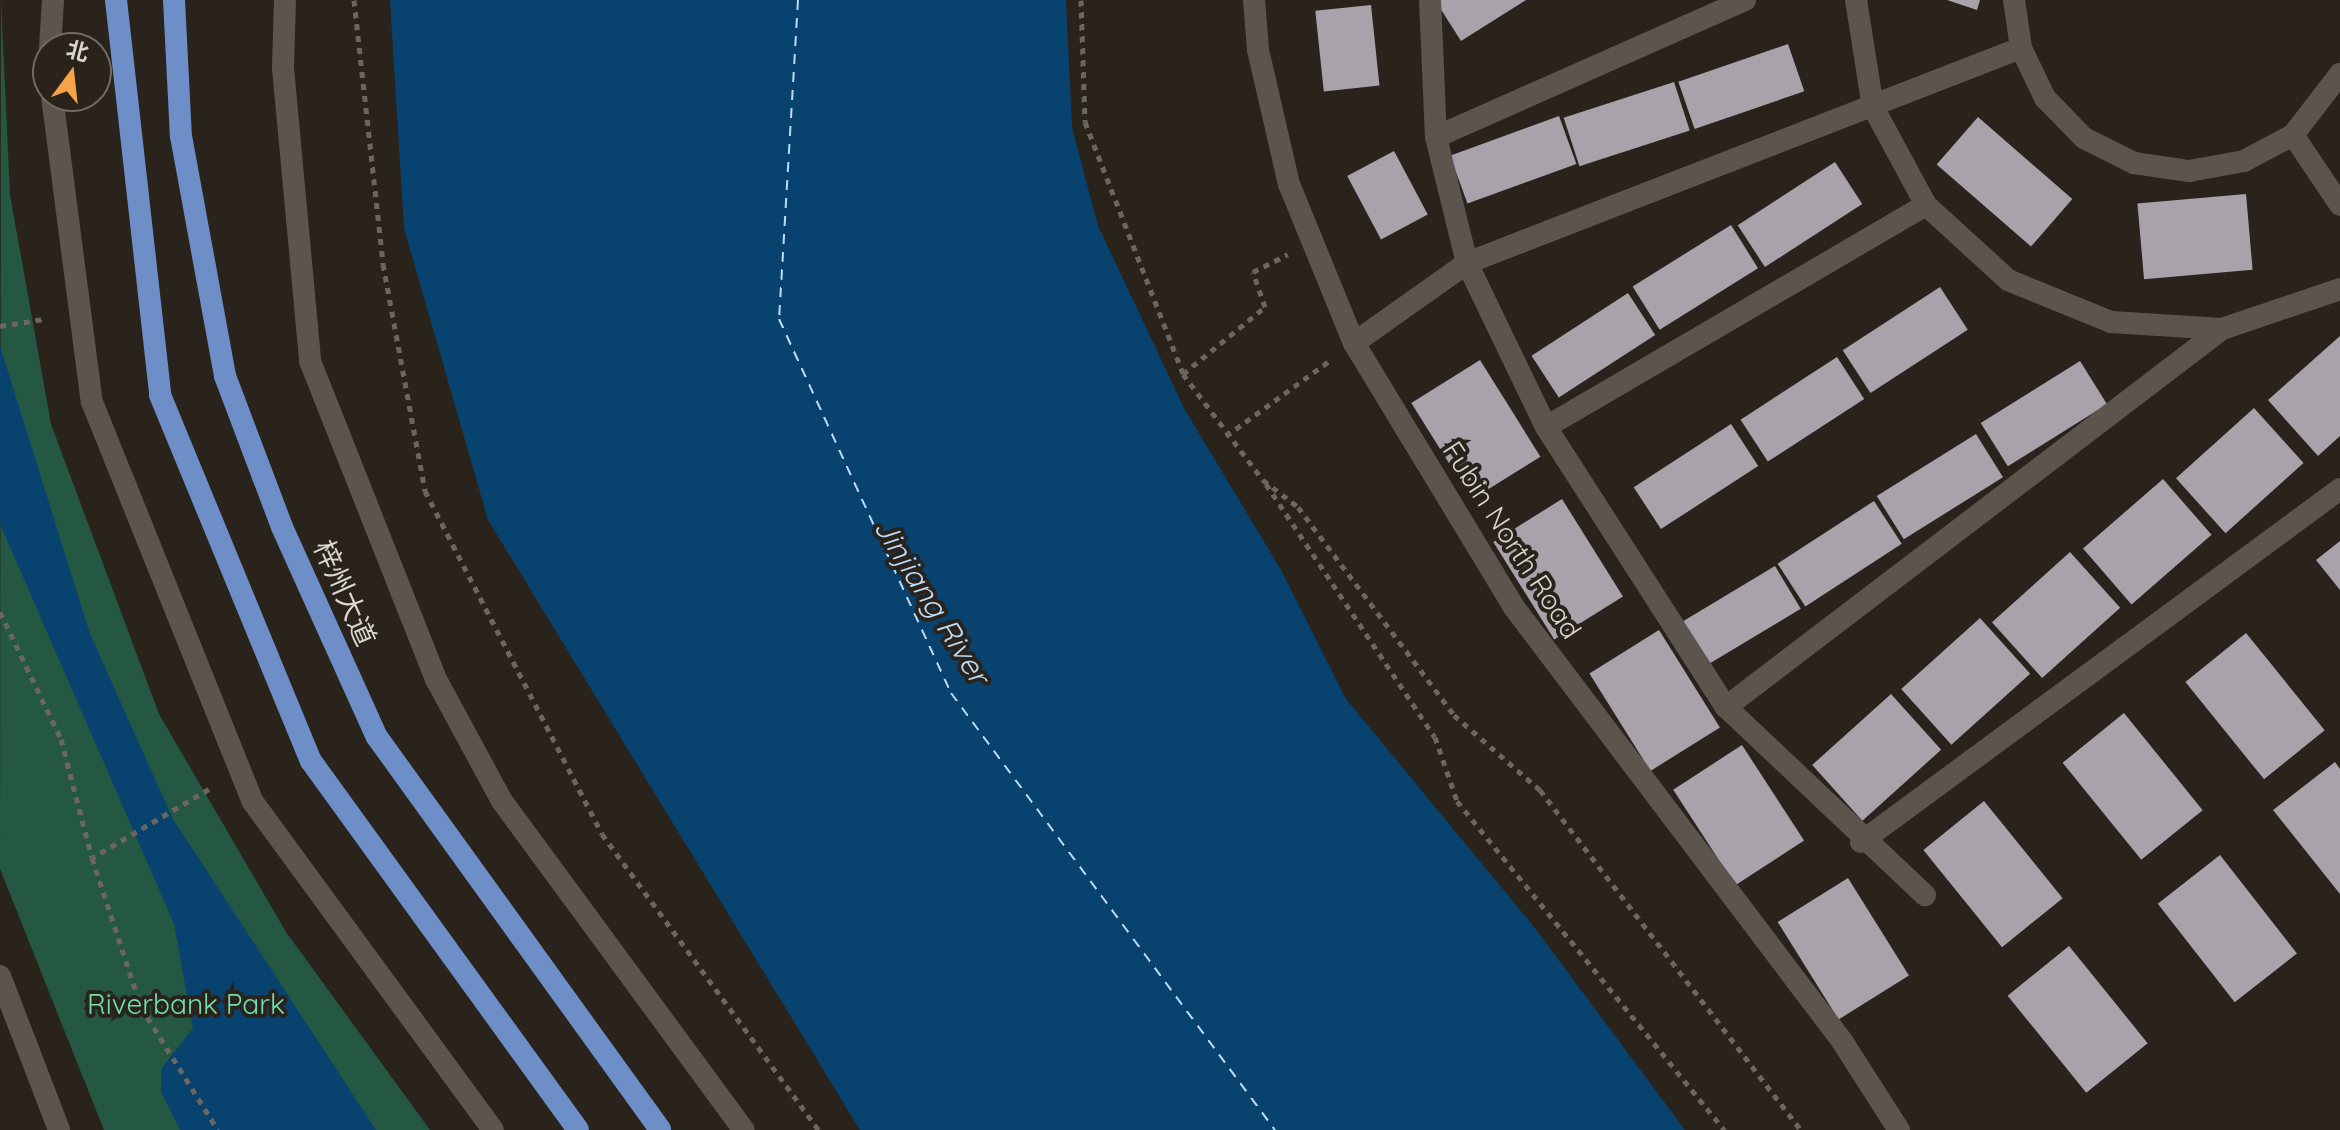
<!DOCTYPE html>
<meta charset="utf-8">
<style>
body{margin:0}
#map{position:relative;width:2340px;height:1130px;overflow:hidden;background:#29231c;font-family:Quicksand,"Noto Sans SC",sans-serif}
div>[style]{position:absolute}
.green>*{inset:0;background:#245843}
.water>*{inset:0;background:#084370}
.ferry>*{height:2px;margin-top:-1px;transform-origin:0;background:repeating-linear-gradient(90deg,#bedaf7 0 10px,transparent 0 18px)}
.building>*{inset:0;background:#a8a2ab;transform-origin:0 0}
.path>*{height:5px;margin-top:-2.5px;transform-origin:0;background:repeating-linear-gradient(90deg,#6b665f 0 6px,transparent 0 12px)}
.service>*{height:22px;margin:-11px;padding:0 11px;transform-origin:11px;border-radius:11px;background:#5b554d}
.pedestrian>*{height:22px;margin:-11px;padding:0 11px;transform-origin:11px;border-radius:11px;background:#5b554d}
.minor>*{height:22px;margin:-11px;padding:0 11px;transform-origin:11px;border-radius:11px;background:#5b554d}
.secondary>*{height:22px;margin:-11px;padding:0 11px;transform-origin:11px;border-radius:11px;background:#5b554d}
.trunk>*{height:22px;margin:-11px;padding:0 11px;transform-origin:11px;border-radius:11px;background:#6e8ec8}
span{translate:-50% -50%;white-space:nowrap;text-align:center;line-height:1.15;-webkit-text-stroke:8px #29231c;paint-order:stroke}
.street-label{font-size:28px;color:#d9d6d1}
.park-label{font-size:28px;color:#6fdfaf}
.water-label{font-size:30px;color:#bedaf7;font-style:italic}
.north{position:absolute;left:32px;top:32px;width:80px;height:80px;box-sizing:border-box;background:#29231c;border:2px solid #6f6b64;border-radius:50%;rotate:15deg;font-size:22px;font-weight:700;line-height:32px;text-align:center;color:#d9d6d1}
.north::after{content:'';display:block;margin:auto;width:28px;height:36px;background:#f7a148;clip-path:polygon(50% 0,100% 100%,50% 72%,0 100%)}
</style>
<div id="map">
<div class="green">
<div style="clip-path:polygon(1px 0,10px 195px,51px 424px,159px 714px,286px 932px,430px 1130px,104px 1130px,0 869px)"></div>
</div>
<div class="water">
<div style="clip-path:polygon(390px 0,1066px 0,1072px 128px,1098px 226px,1185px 410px,1281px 570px,1346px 699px,1534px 927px,1685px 1130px,860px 1130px,488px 520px,404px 228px)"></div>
<div style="clip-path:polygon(0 346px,90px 634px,173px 819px,376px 1130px,180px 1130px,161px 1092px,161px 1069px,193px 1028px,174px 924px,0 524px)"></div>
</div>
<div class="ferry">
<div style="left:798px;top:0;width:320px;rotate:93.4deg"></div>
<div style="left:779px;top:319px;width:412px;rotate:65.3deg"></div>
<div style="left:951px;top:693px;width:544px;rotate:53.45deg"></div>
</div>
<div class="building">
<div style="clip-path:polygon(1435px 0,1526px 0,1461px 41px)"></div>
<div style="clip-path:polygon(1947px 0,1980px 0,1977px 10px)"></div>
<div style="left:1371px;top:5px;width:81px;height:56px;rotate:84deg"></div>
<div style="left:1788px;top:44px;width:50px;height:116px;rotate:71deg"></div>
<div style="left:1674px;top:82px;width:51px;height:116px;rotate:72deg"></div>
<div style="left:1559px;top:116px;width:51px;height:116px;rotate:70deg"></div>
<div style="left:1978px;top:117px;width:125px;height:63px;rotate:41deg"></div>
<div style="left:1394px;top:151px;width:72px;height:53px;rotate:62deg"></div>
<div style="left:1835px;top:162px;width:50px;height:116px;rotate:57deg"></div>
<div style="left:2246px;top:194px;width:76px;height:109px;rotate:85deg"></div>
<div style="left:1731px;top:225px;width:51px;height:116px;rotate:58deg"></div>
<div style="left:1940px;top:287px;width:51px;height:116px;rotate:57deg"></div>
<div style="left:1628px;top:293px;width:50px;height:115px;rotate:57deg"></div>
<div style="clip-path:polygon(2340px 336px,2340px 436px,2318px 456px,2268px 400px)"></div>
<div style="left:1837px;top:357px;width:50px;height:115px;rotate:57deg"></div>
<div style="left:1480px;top:360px;width:114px;height:81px;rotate:58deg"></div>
<div style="left:2080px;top:361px;width:51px;height:117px;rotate:58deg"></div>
<div style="left:2254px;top:408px;width:74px;height:105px;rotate:48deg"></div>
<div style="left:1731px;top:424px;width:50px;height:116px;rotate:57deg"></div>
<div style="left:1976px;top:434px;width:51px;height:117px;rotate:58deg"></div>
<div style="left:2163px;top:479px;width:74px;height:106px;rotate:49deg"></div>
<div style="left:1562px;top:499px;width:115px;height:81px;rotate:58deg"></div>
<div style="left:1874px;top:501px;width:51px;height:115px;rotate:57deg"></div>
<div style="clip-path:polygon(2340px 541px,2340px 590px,2316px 560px)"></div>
<div style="left:2070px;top:552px;width:75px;height:105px;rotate:48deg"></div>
<div style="left:1775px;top:566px;width:50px;height:117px;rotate:59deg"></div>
<div style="left:1980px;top:618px;width:75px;height:106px;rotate:48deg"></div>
<div style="left:1659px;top:630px;width:115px;height:82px;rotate:58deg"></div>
<div style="left:2246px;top:633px;width:125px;height:78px;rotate:51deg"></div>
<div style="left:1891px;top:694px;width:75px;height:106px;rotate:48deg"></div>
<div style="left:2124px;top:713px;width:125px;height:79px;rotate:51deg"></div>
<div style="left:1742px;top:745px;width:114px;height:82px;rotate:57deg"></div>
<div style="clip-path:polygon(2335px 762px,2340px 769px,2340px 894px,2273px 810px)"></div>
<div style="left:1984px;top:801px;width:125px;height:78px;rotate:51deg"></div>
<div style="left:2220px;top:855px;width:125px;height:79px;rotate:52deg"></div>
<div style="left:1848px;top:878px;width:115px;height:83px;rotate:58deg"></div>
<div style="left:2069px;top:946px;width:125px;height:79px;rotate:51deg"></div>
</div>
<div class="path">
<div style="left:354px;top:0;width:266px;rotate:83.7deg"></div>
<div style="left:383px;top:264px;width:231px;rotate:79.5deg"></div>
<div style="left:425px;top:491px;width:386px;rotate:62.7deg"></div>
<div style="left:602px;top:834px;width:367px;rotate:53.8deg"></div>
<div style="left:1081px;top:0;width:122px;rotate:88.1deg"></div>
<div style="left:1085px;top:122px;width:270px;rotate:68.7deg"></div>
<div style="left:1183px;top:374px;width:133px;rotate:53deg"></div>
<div style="left:1263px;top:480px;width:44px;rotate:37.6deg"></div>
<div style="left:1298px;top:507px;width:260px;rotate:53.1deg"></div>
<div style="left:1454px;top:715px;width:114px;rotate:41.1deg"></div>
<div style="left:1540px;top:790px;width:429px;rotate:52.5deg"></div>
<div style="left:0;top:326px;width:44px;rotate:-9.2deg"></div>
<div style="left:1183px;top:374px;width:106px;rotate:-39.3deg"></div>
<div style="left:1265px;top:307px;width:37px;rotate:-109deg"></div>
<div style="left:1253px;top:272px;width:39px;rotate:-27deg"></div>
<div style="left:1226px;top:436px;width:131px;rotate:-36deg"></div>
<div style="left:1266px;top:484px;width:304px;rotate:56.3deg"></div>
<div style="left:1435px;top:737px;width:68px;rotate:71deg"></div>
<div style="left:1457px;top:801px;width:424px;rotate:50.9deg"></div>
<div style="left:0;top:612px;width:141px;rotate:64.3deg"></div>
<div style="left:61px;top:739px;width:123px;rotate:75.4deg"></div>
<div style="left:209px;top:789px;width:136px;rotate:149.5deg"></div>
<div style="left:92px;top:858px;width:157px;rotate:71.8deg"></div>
<div style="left:141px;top:1007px;width:145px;rotate:58deg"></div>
</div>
<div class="service">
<div style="left:1436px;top:137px;width:338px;rotate:-23.9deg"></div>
<div style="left:1354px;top:343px;width:138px;rotate:-35.3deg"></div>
<div style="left:1467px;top:263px;width:594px;rotate:-21.21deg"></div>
<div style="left:1546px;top:427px;width:440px;rotate:-30.3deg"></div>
<div style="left:1726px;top:707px;width:624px;rotate:-37.31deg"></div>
<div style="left:1861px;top:842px;width:595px;rotate:-36.39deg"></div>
</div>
<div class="pedestrian">
<div style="left:1254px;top:0;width:50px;rotate:85.4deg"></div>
<div style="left:1258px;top:50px;width:138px;rotate:77deg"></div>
<div style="left:1289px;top:184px;width:172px;rotate:67.8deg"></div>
<div style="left:1354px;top:343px;width:307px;rotate:58.8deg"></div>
<div style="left:1513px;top:606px;width:545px;rotate:52.9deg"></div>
<div style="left:1842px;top:1041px;width:106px;rotate:57.4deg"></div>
</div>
<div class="minor">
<div style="left:1430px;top:0;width:137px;rotate:87.5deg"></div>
<div style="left:1436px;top:137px;width:130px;rotate:76.2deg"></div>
<div style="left:1467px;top:263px;width:182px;rotate:64.3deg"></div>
<div style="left:1546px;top:427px;width:333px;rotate:57.3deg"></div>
<div style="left:1726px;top:707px;width:274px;rotate:43.4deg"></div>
<div style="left:1856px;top:0;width:108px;rotate:81deg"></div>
<div style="left:1873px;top:107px;width:111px;rotate:61.6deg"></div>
<div style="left:1926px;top:205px;width:111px;rotate:42.4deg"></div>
<div style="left:2008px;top:280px;width:111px;rotate:22.2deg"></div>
<div style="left:2111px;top:322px;width:111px;rotate:3.6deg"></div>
<div style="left:2222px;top:329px;width:125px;rotate:-18.7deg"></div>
<div style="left:2014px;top:0;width:49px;rotate:81.7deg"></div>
<div style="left:2021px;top:48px;width:55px;rotate:64.4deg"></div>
<div style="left:2045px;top:98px;width:56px;rotate:45.7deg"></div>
<div style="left:2084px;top:138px;width:56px;rotate:26.6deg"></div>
<div style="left:2134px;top:163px;width:56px;rotate:8.3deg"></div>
<div style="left:2189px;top:171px;width:56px;rotate:-10.3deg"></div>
<div style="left:2244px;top:161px;width:55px;rotate:-28deg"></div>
<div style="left:2293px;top:135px;width:77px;rotate:-52.4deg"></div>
<div style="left:2293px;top:135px;width:84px;rotate:56.1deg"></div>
</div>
<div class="secondary">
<div style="left:285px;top:0;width:68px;rotate:91.7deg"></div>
<div style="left:283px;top:68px;width:294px;rotate:84.7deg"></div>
<div style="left:310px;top:361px;width:344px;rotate:68.4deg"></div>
<div style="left:437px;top:681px;width:136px;rotate:61.6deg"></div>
<div style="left:502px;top:801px;width:408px;rotate:53.7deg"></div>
<div style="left:50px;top:48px;width:48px;rotate:-86.4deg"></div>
<div style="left:52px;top:96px;width:309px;rotate:82.6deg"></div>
<div style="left:92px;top:402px;width:431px;rotate:68.1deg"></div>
<div style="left:253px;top:802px;width:406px;rotate:53.8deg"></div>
<div style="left:0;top:976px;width:165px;rotate:69deg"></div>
</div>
<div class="trunk">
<div style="left:116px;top:0;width:397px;rotate:83.6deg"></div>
<div style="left:160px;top:395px;width:396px;rotate:67.6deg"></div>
<div style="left:311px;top:761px;width:455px;rotate:54.1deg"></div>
<div style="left:174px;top:0;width:136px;rotate:87.1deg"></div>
<div style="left:181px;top:136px;width:244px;rotate:79.6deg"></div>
<div style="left:225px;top:376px;width:161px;rotate:69.3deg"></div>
<div style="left:282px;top:527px;width:230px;rotate:65.7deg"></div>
<div style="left:377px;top:737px;width:484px;rotate:54.2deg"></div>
</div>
<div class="street-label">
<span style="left:1512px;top:540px;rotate:57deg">Fubin North Road</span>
<span style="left:345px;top:593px;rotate:66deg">梓州大道</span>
</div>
<div class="park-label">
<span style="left:186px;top:1004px">Riverbank Park</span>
</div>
<div class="water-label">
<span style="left:932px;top:601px;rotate:58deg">Jinjiang River</span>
</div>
<div class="north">北</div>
</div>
